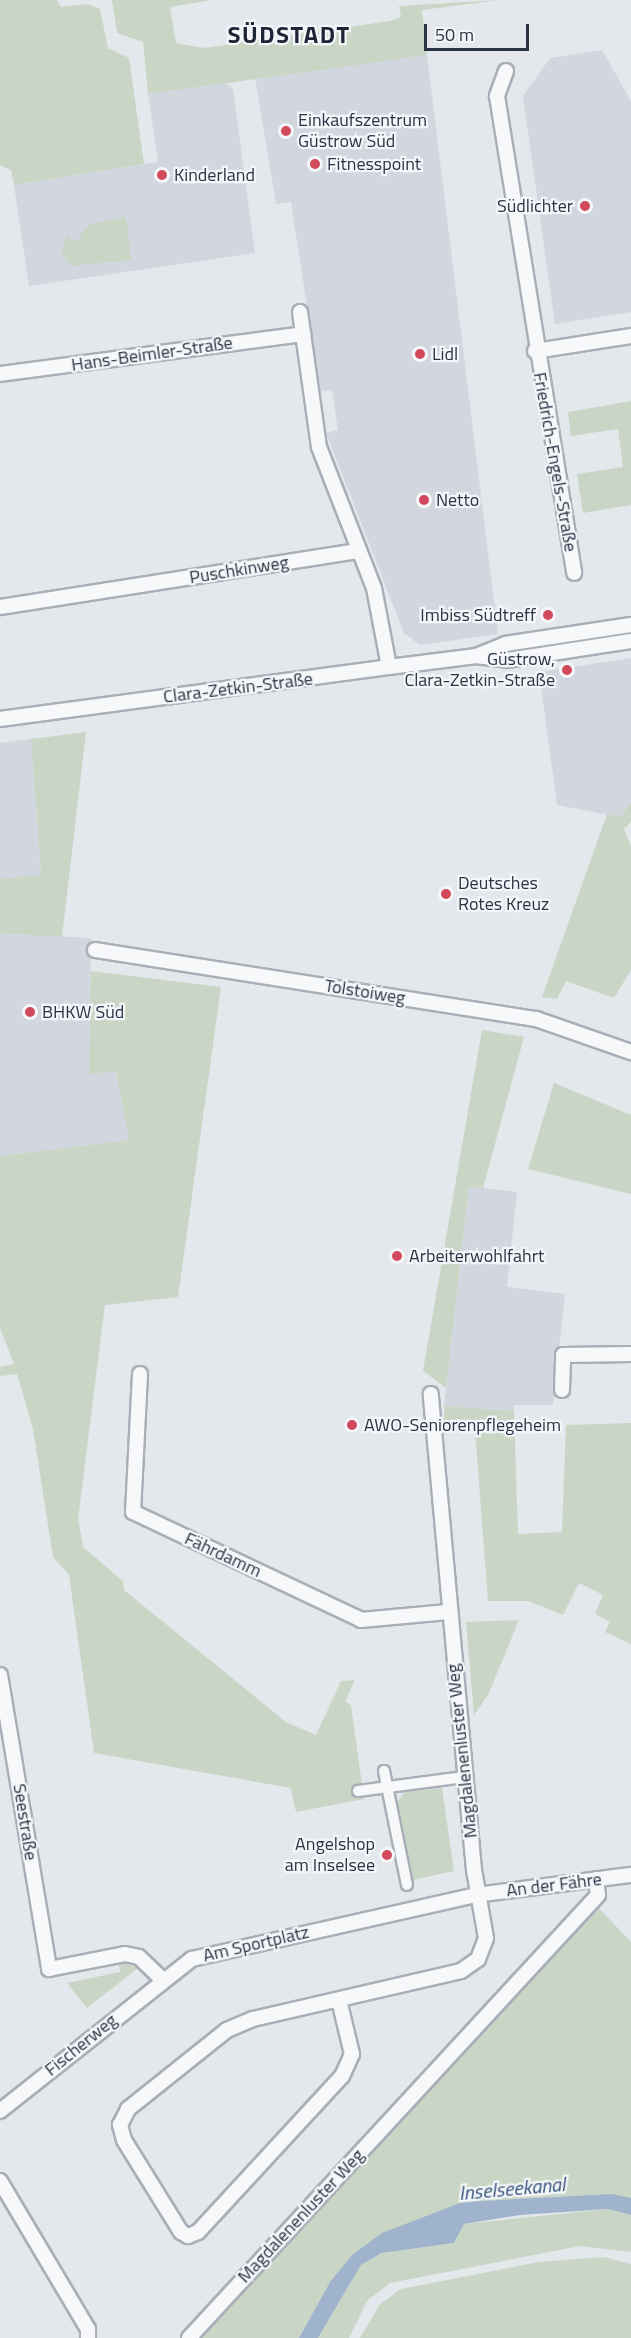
<!DOCTYPE html>
<meta charset="utf-8">
<style>
body{margin:0}
#map{position:relative;width:631px;height:2338px;overflow:hidden;background:#e4e7ec;font-family:"Titillium Web",sans-serif}
div>[style]{position:absolute}
.built>*{inset:0;background:#d2d6de}
.green>*{inset:0;background:#c9d6c5}
.water>*{inset:0;background:#9fb4cc}
.roads{filter:drop-shadow(2px 0 #a9aeb7) drop-shadow(-2px 0 #a9aeb7) drop-shadow(0 2px #a9aeb7) drop-shadow(0 -2px #a9aeb7)}
.pedestrian>*{height:10px;margin:-5px;padding:0 5px;transform-origin:5px;border-radius:5px;background:#f7f8fa}
.minor>*{height:14px;margin:-7px;padding:0 7px;transform-origin:7px;border-radius:7px;background:#f7f8fa}
.dots>*{width:16px;height:16px;translate:-50% -50%;box-sizing:border-box;border:3px solid #f4f6f9;border-radius:50%}
span{translate:-50% -50%;white-space:nowrap;text-align:center;line-height:1.15;-webkit-text-stroke:4.5px #f4f6f9;paint-order:stroke}
.poi-label{font-size:18px;color:#2b3445}
.left{translate:0 -50%;text-align:left}
.right{translate:-100% -50%;text-align:right}
.street-label{font-size:18px;color:#2b3445}
.water-label{font-size:20px;color:#34527a;font-style:italic}
.district-label{font-size:24px;color:#1d2536;font-weight:700;letter-spacing:1.5px}
.scale{position:absolute;left:424px;top:24px;width:105px;height:27px;box-sizing:border-box;border:3px solid #2b3445;border-top:0;padding-left:8px;font-size:18px;line-height:21px;white-space:nowrap;color:#2b3445;-webkit-text-stroke:4px #f4f6f9;paint-order:stroke}
</style>
<div id="map">
<div class="built">
<div style="clip-path:polygon(602px 50px,631px 101px,631px 312px,555px 324px,523px 96px,550px 58px)"></div>
<div style="clip-path:polygon(427px 55px,498px 634px,420px 645px,404px 633px,326px 433px,338px 430px,332px 390px,320px 391px,291px 202px,276px 204px,255px 78px)"></div>
<div style="clip-path:polygon(226px 83px,233px 89px,255px 253px,29px 286px,14px 185px,158px 162px,148px 94px)"></div>
<div style="clip-path:polygon(631px 658px,631px 803px,620px 817px,557px 805px,539px 672px)"></div>
<div style="clip-path:polygon(31px 739px,41px 876px,0 879px,0 743px)"></div>
<div style="clip-path:polygon(0 933px,91px 938px,90px 1074px,116px 1070px,129px 1140px,0 1156px)"></div>
<div style="clip-path:polygon(469px 1186px,517px 1192px,507px 1287px,565px 1294px,553px 1405px,514px 1405px,514px 1411px,444px 1406px)"></div>
</div>
<div class="green">
<div style="clip-path:polygon(0 0,57px 0,61px 7px,88px 4px,100px 9px,108px 48px,129px 58px,144px 164px,14px 185px,11px 170px,0 165px)"></div>
<div style="clip-path:polygon(112px 0,212px 0,170px 7px,176px 43px,204px 48px,390px 21px,401px 17px,399px 6px,500px 0,422px 10px,427px 55px,148px 94px,143px 42px,117px 33px)"></div>
<div style="clip-path:polygon(126px 217px,131px 260px,70px 266px,62px 251px,67px 236px,76px 242px,89px 224px)"></div>
<div style="clip-path:polygon(631px 401px,631px 505px,583px 513px,577px 474px,623px 467px,618px 429px,571px 436px,568px 412px)"></div>
<div style="clip-path:polygon(86px 732px,62px 937px,0 933px,0 879px,41px 875px,31px 739px)"></div>
<div style="clip-path:polygon(631px 803px,631px 822px,624px 829px,631px 846px,631px 970px,614px 998px,566px 981px,557px 999px,542px 997px,607px 814px,620px 817px)"></div>
<div style="clip-path:polygon(91px 971px,221px 987px,178px 1297px,105px 1305px,78px 1519px,83px 1547px,123px 1581px,124px 1590px,286px 1722px,316px 1735px,341px 1681px,355px 1680px,345px 1702px,351px 1705px,364px 1799px,296px 1812px,291px 1788px,94px 1753px,69px 1575px,53px 1557px,33px 1429px,17px 1374px,0 1376px,0 1367px,14px 1364px,0 1328px,0 1156px,129px 1140px,116px 1071px,89px 1074px)"></div>
<div style="clip-path:polygon(482px 1030px,524px 1037px,483px 1188px,469px 1186px,446px 1388px,423px 1371px)"></div>
<div style="clip-path:polygon(554px 1083px,631px 1115px,631px 1194px,528px 1169px)"></div>
<div style="clip-path:polygon(444px 1406px,514px 1411px,518px 1534px,562px 1532px,566px 1425px,631px 1423px,631px 1644px,605px 1632px,610px 1622px,595px 1614px,603px 1595px,579px 1583px,563px 1615px,528px 1601px,488px 1601px,475px 1430px,444px 1428px)"></div>
<div style="clip-path:polygon(519px 1620px,488px 1695px,474px 1715px,466px 1622px)"></div>
<div style="clip-path:polygon(442px 1788px,454px 1871px,413px 1880px,397px 1802px,405px 1792px)"></div>
<div style="clip-path:polygon(596px 1905px,631px 1942px,631px 2198px,463px 2202px,330px 2282px,299px 2338px,201px 2338px)"></div>
<div style="clip-path:polygon(118px 1961px,138px 1968px,87px 2008px,67px 1983px,120px 1972px)"></div>
<div style="clip-path:polygon(608px 2209px,631px 2215px,631px 2252px,580px 2246px,390px 2283px,367px 2301px,349px 2338px,318px 2338px,361px 2265px,383px 2253px,454px 2243px,463px 2224px)"></div>
<div style="clip-path:polygon(604px 2257px,631px 2264px,631px 2338px,360px 2338px,380px 2304px,401px 2289px,539px 2262px)"></div>
</div>
<div class="water">
<div style="clip-path:polygon(612px 2194px,631px 2198px,631px 2215px,608px 2209px,520px 2215px,464px 2224px,454px 2243px,382px 2253px,361px 2265px,318px 2338px,299px 2338px,330px 2282px,352px 2255px,382px 2233px,463px 2202px)"></div>
</div>
<div class="roads">
<div class="pedestrian">
<div style="left:384px;top:1771px;width:116px;rotate:78.6deg"></div>
<div style="left:358px;top:1791px;width:107px;rotate:-7.5deg"></div>
</div>
<div class="minor">
<div style="left:506px;top:71px;width:27px;rotate:110deg"></div>
<div style="left:497px;top:96px;width:483px;rotate:80.8deg"></div>
<div style="left:300px;top:312px;width:136px;rotate:82deg"></div>
<div style="left:319px;top:447px;width:151px;rotate:68.7deg"></div>
<div style="left:374px;top:588px;width:80px;rotate:79.2deg"></div>
<div style="left:535px;top:351px;width:97px;rotate:-8.9deg"></div>
<div style="left:0;top:374px;width:306px;rotate:-7.5deg"></div>
<div style="left:0;top:607px;width:363px;rotate:-8.9deg"></div>
<div style="left:476px;top:656px;width:31px;rotate:-22deg"></div>
<div style="left:505px;top:644px;width:127px;rotate:-8.6deg"></div>
<div style="left:0;top:719px;width:392px;rotate:-7.6deg"></div>
<div style="left:389px;top:667px;width:88px;rotate:-7.2deg"></div>
<div style="left:476px;top:656px;width:31px;rotate:7deg"></div>
<div style="left:507px;top:660px;width:125px;rotate:-8.7deg"></div>
<div style="left:95px;top:950px;width:446px;rotate:8.9deg"></div>
<div style="left:536px;top:1019px;width:101px;rotate:19.2deg"></div>
<div style="left:140px;top:1374px;width:138px;rotate:92.9deg"></div>
<div style="left:133px;top:1512px;width:252px;rotate:25.3deg"></div>
<div style="left:361px;top:1620px;width:87px;rotate:-5.3deg"></div>
<div style="left:562px;top:1390px;width:35px;rotate:-88deg"></div>
<div style="left:563px;top:1355px;width:68px;rotate:-0.8deg"></div>
<div style="left:0;top:1675px;width:298px;rotate:80.5deg"></div>
<div style="left:49px;top:1969px;width:77px;rotate:-11.2deg"></div>
<div style="left:125px;top:1954px;width:14px;rotate:12deg"></div>
<div style="left:139px;top:1957px;width:30px;rotate:44deg"></div>
<div style="left:339px;top:2000px;width:56px;rotate:76.5deg"></div>
<div style="left:352px;top:2054px;width:24px;rotate:114deg"></div>
<div style="left:342px;top:2076px;width:212px;rotate:132.7deg"></div>
<div style="left:198px;top:2232px;width:11px;rotate:158deg"></div>
<div style="left:188px;top:2236px;width:8px;rotate:-150deg"></div>
<div style="left:181px;top:2232px;width:108px;rotate:-121.8deg"></div>
<div style="left:124px;top:2140px;width:16px;rotate:-105deg"></div>
<div style="left:120px;top:2125px;width:18px;rotate:-63deg"></div>
<div style="left:128px;top:2109px;width:127px;rotate:-38.6deg"></div>
<div style="left:227px;top:2030px;width:28px;rotate:-23deg"></div>
<div style="left:253px;top:2019px;width:213px;rotate:-13deg"></div>
<div style="left:461px;top:1971px;width:21px;rotate:-35deg"></div>
<div style="left:478px;top:1959px;width:22px;rotate:-69deg"></div>
<div style="left:486px;top:1938px;width:69px;rotate:-100deg"></div>
<div style="left:474px;top:1870px;width:478px;rotate:-95.2deg"></div>
<div style="left:0;top:2111px;width:245px;rotate:-38.4deg"></div>
<div style="left:192px;top:1959px;width:291px;rotate:-12.7deg"></div>
<div style="left:476px;top:1895px;width:156px;rotate:-7.4deg"></div>
<div style="left:0;top:2181px;width:172px;rotate:59.3deg"></div>
<div style="left:88px;top:2329px;width:9px;rotate:90deg"></div>
<div style="left:189px;top:2338px;width:603px;rotate:-47.29deg"></div>
<div style="left:598px;top:1895px;width:16px;rotate:-97deg"></div>
</div>
</div>
<div class="dots">
<div style="left:286px;top:131px;background:#d1495b"></div>
<div style="left:315px;top:164px;background:#d1495b"></div>
<div style="left:162px;top:175px;background:#d1495b"></div>
<div style="left:585px;top:206px;background:#d1495b"></div>
<div style="left:420px;top:354px;background:#d1495b"></div>
<div style="left:424px;top:500px;background:#d1495b"></div>
<div style="left:548px;top:615px;background:#d1495b"></div>
<div style="left:567px;top:670px;background:#d1495b"></div>
<div style="left:446px;top:894px;background:#d1495b"></div>
<div style="left:30px;top:1012px;background:#d1495b"></div>
<div style="left:397px;top:1256px;background:#d1495b"></div>
<div style="left:352px;top:1425px;background:#d1495b"></div>
<div style="left:387px;top:1855px;background:#d1495b"></div>
</div>
<div class="poi-label">
<span class="left" style="left:298px;top:131px">Einkaufszentrum<br>Güstrow Süd</span>
<span class="left" style="left:327px;top:164px">Fitnesspoint</span>
<span class="left" style="left:174px;top:175px">Kinderland</span>
<span class="right" style="left:573px;top:206px">Südlichter</span>
<span class="left" style="left:432px;top:354px">Lidl</span>
<span class="left" style="left:436px;top:500px">Netto</span>
<span class="right" style="left:536px;top:615px">Imbiss Südtreff</span>
<span class="right" style="left:555px;top:670px">Güstrow,<br>Clara-Zetkin-Straße</span>
<span class="left" style="left:458px;top:894px">Deutsches<br>Rotes Kreuz</span>
<span class="left" style="left:42px;top:1012px">BHKW Süd</span>
<span class="left" style="left:409px;top:1256px">Arbeiterwohlfahrt</span>
<span class="left" style="left:364px;top:1425px">AWO-Seniorenpflegeheim</span>
<span class="right" style="left:375px;top:1855px">Angelshop<br>am Inselsee</span>
</div>
<div class="street-label">
<span style="left:152px;top:354px;rotate:-8deg">Hans-Beimler-Straße</span>
<span style="left:555px;top:462px;rotate:80deg">Friedrich-Engels-Straße</span>
<span style="left:239px;top:570px;rotate:-9deg">Puschkinweg</span>
<span style="left:238px;top:688px;rotate:-7deg">Clara-Zetkin-Straße</span>
<span style="left:365px;top:992px;rotate:9deg">Tolstoiweg</span>
<span style="left:223px;top:1555px;rotate:25deg">Fährdamm</span>
<span style="left:462px;top:1751px;rotate:-96deg">Magdalenenluster Weg</span>
<span style="left:25px;top:1822px;rotate:81deg">Seestraße</span>
<span style="left:554px;top:1885px;rotate:-7deg">An der Fähre</span>
<span style="left:256px;top:1944px;rotate:-13deg">Am Sportplatz</span>
<span style="left:81px;top:2045px;rotate:-39deg">Fischerweg</span>
<span style="left:301px;top:2216px;rotate:-47deg">Magdalenenluster Weg</span>
</div>
<div class="water-label">
<span style="left:512px;top:2188px;rotate:-5deg">Inselseekanal</span>
</div>
<div class="district-label">
<span style="left:289px;top:35px">SÜDSTADT</span>
</div>
<div class="scale">50 m</div>
</div>
